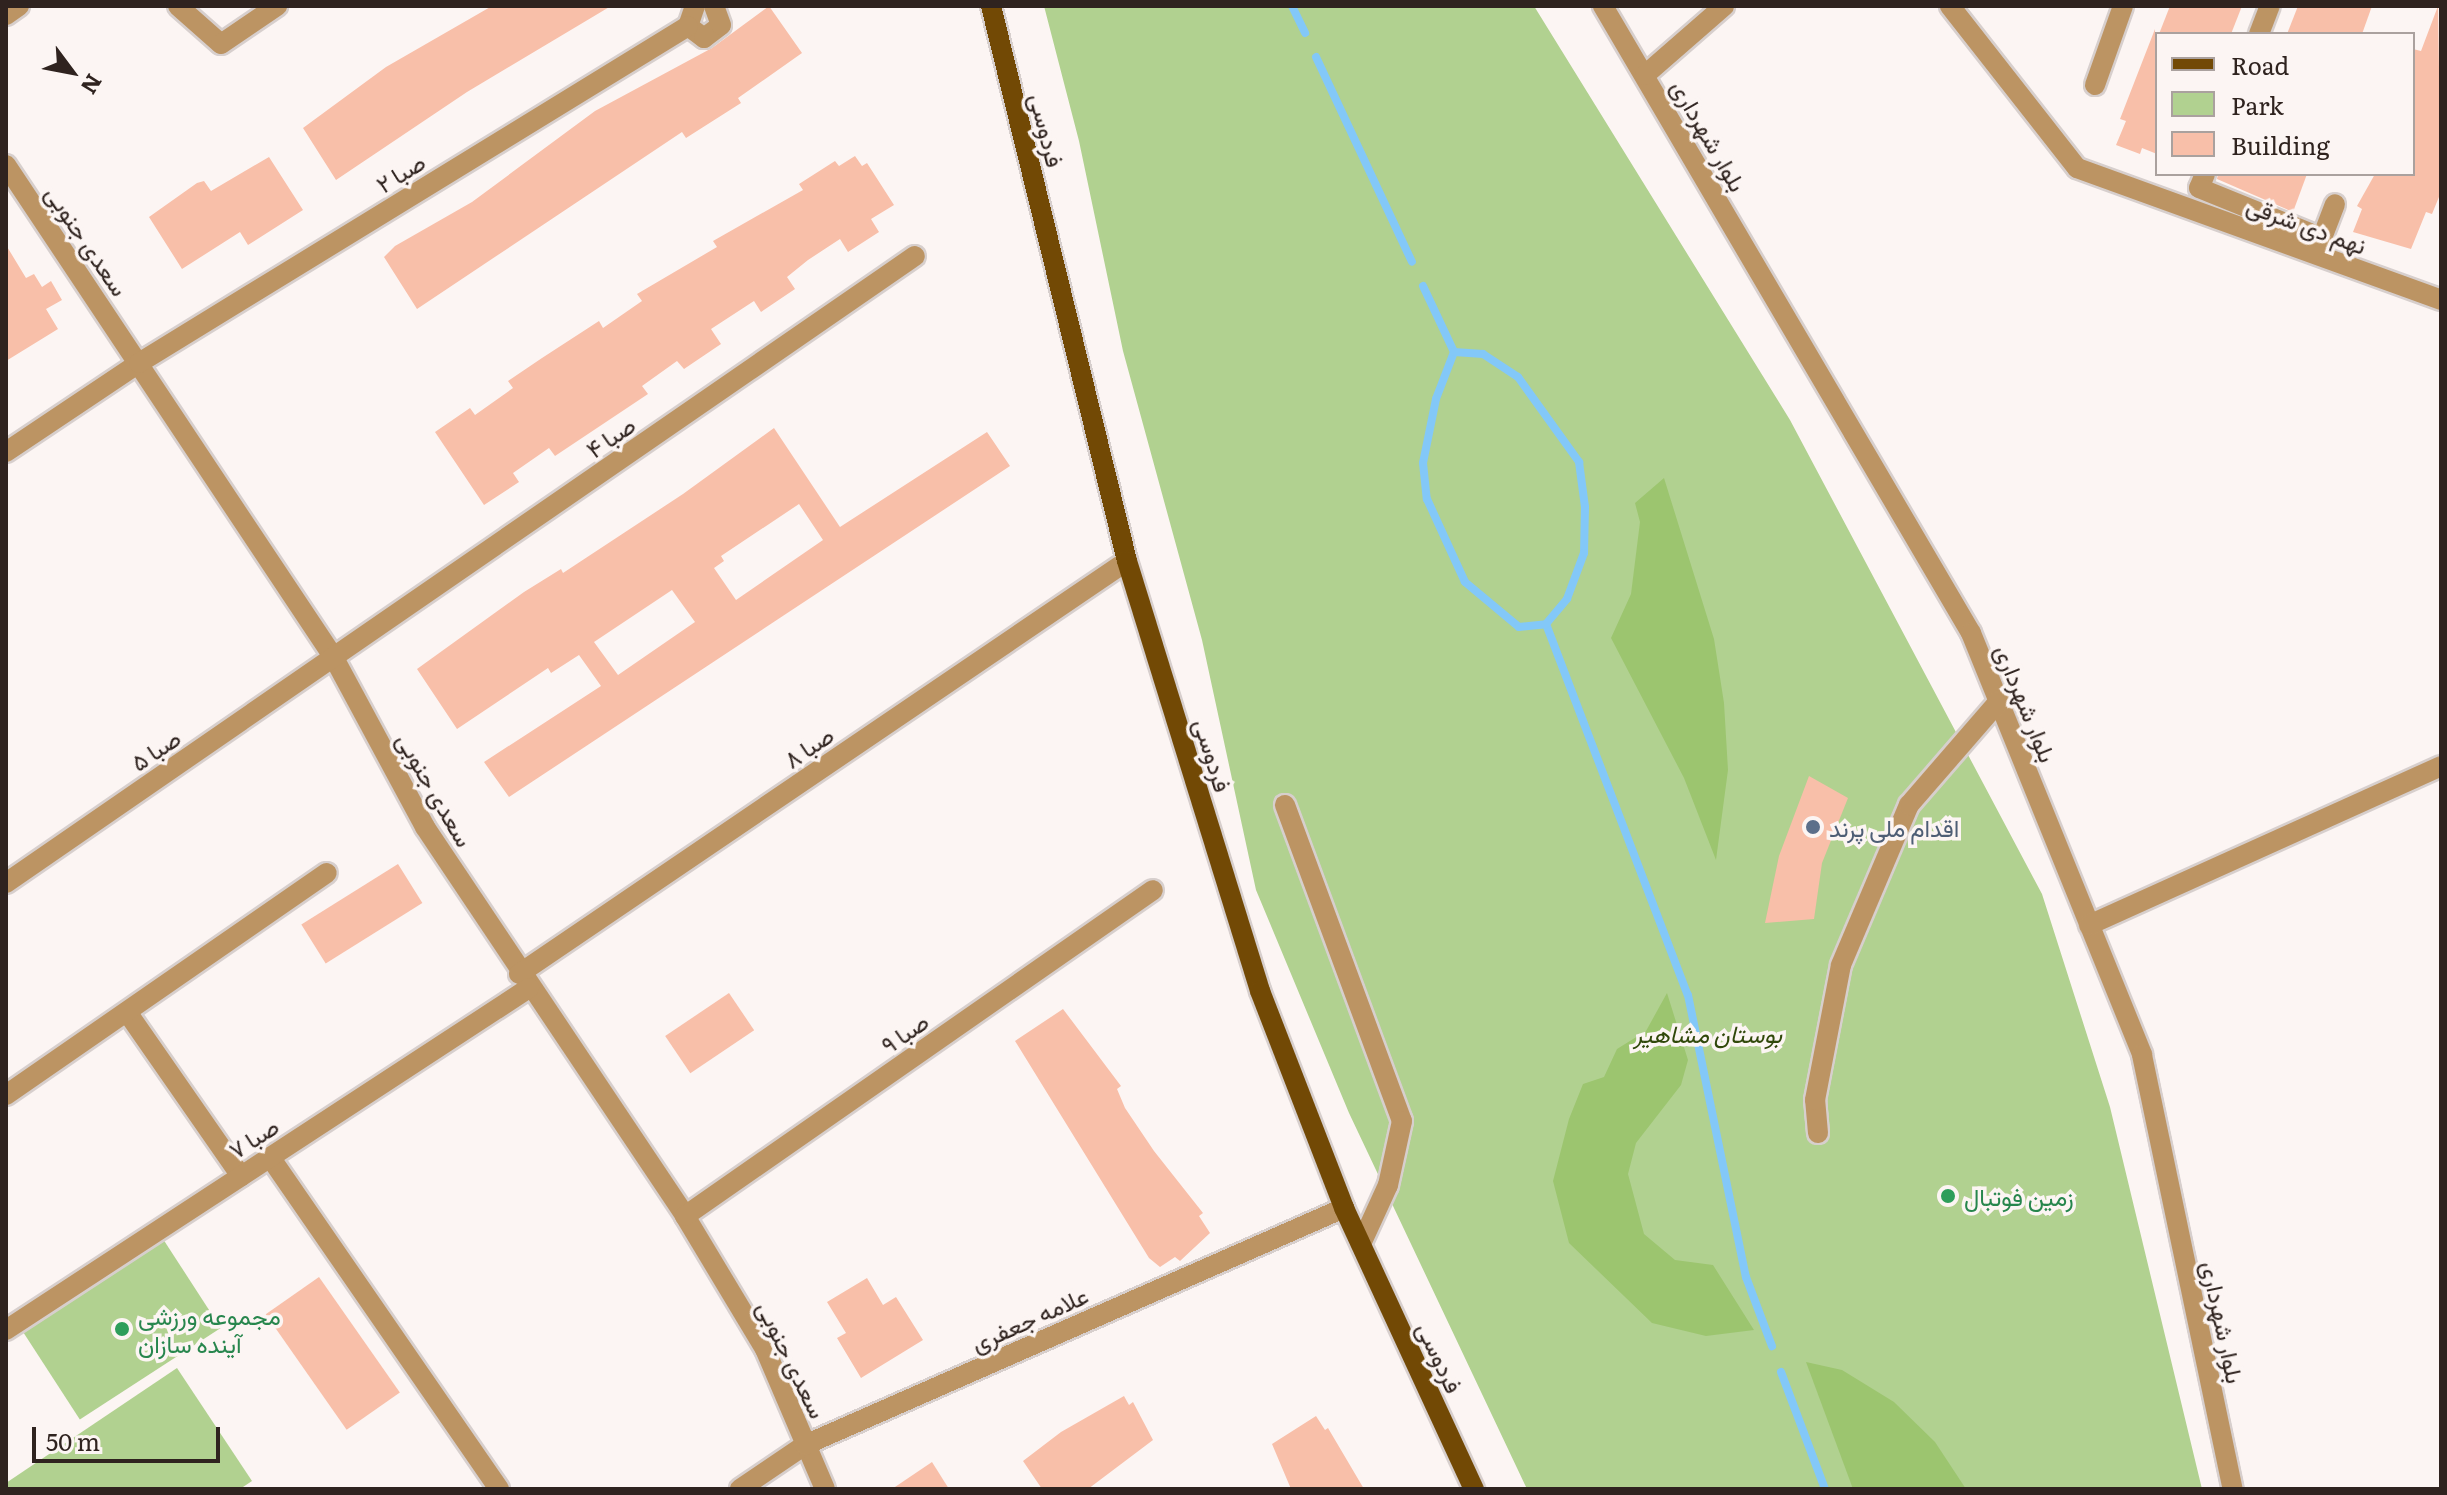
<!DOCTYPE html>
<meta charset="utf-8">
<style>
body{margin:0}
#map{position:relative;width:2447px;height:1495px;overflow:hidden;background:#fcf5f3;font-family:Literata,Vazirmatn,serif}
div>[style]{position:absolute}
.green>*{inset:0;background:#b1d190;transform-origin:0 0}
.forest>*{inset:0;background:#9cc56f}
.stream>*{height:8px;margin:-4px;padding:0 4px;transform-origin:4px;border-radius:4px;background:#83c8f8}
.building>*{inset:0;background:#f8bfa9;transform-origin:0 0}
.roads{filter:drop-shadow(2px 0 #d7cfcd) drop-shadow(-2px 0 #d7cfcd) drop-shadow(0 2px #d7cfcd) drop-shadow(0 -2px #d7cfcd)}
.minor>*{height:20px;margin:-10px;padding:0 10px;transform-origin:10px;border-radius:10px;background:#bc9463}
.major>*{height:20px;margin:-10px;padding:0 10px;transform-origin:10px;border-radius:10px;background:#724905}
.dots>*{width:22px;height:22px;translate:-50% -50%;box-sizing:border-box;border:4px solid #fcf5f3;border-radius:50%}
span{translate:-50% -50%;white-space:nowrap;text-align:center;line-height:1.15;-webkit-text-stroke:7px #fcf5f3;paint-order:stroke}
.street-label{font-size:24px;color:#2f231f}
.service-label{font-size:24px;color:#4e5e75}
.left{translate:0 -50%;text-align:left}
.park-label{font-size:24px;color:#30480a;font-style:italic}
.leisure-label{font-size:24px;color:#27864d}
.frame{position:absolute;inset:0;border:8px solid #2f231f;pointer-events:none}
.legend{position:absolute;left:2155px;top:32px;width:260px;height:144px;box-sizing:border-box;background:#fcf5f3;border:2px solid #aaa19e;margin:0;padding:10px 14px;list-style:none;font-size:24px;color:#2f231f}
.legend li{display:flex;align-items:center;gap:16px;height:40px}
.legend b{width:40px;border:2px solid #aaa19e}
.north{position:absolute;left:32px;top:32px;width:80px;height:80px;-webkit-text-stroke:6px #fcf5f3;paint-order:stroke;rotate:122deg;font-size:22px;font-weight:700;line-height:32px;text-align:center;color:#2f231f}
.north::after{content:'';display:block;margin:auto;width:28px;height:36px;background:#2f231f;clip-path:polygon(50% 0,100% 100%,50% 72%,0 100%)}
.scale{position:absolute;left:32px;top:1427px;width:188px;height:36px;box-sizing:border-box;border:4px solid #2f231f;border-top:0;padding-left:10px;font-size:24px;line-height:28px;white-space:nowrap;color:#2f231f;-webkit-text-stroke:6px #fcf5f3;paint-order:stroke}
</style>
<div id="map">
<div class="green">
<div style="clip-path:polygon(1044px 6px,1534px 6px,1790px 420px,2042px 894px,2110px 1107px,2202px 1489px,1527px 1489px,1349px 1113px,1256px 890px,1202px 640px,1123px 351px,1079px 141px)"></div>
<div style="left:163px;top:1239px;width:106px;height:168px;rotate:57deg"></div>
<div style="clip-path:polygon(177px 1368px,252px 1481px,240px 1489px,6px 1489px,6px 1483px)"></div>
</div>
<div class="forest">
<div style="clip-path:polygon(1664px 478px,1714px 639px,1724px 703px,1728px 770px,1716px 860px,1684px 778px,1611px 638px,1631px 594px,1640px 522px,1635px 503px)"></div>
<div style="clip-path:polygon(1667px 993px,1688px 1060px,1681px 1085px,1636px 1143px,1628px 1174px,1644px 1234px,1675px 1260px,1713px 1265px,1754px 1330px,1706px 1336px,1652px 1323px,1569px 1243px,1553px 1181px,1569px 1119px,1583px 1084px,1604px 1077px,1617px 1049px,1646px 1031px)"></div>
<div style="clip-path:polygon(1806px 1362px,1842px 1370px,1894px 1402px,1935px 1442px,1966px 1489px,1853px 1489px)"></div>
</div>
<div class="stream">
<div style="left:1292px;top:6px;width:30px;rotate:64deg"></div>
<div style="left:1316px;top:57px;width:226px;rotate:64.9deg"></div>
<div style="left:1423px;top:286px;width:73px;rotate:64.8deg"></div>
<div style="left:1454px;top:352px;width:50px;rotate:111deg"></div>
<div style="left:1436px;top:399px;width:65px;rotate:101.5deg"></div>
<div style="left:1423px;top:463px;width:36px;rotate:84deg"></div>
<div style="left:1427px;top:499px;width:91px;rotate:65.4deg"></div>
<div style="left:1465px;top:582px;width:70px;rotate:39.8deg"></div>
<div style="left:1519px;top:627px;width:27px;rotate:-6deg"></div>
<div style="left:1546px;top:624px;width:397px;rotate:69.1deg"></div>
<div style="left:1688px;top:995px;width:288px;rotate:78.4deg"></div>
<div style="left:1746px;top:1277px;width:74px;rotate:69.4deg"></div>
<div style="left:1454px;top:352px;width:29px;rotate:4deg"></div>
<div style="left:1483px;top:354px;width:42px;rotate:33.3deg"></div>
<div style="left:1518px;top:377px;width:105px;rotate:54.3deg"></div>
<div style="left:1579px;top:462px;width:45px;rotate:82.4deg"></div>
<div style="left:1585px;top:507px;width:46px;rotate:91.2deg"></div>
<div style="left:1584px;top:553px;width:49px;rotate:110.3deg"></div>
<div style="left:1567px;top:599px;width:33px;rotate:130deg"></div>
<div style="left:1781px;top:1372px;width:125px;rotate:69.4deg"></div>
</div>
<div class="building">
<div style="clip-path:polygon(492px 6px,611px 6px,467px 92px,336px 180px,303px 128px,386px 67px)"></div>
<div style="clip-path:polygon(769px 6px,802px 53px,738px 98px,741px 103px,686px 138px,682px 132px,417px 309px,384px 257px,395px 246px,472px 202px,595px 111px,712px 48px)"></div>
<div style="clip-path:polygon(2170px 6px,2242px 6px,2231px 34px,2159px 34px)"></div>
<div style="clip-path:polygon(2298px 6px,2372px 6px,2362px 34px,2287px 34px)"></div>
<div style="clip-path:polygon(2438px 6px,2441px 192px,2432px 214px,2426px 212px,2411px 249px,2353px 232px,2362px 209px,2357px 206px,2375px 174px,2413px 174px,2413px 49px,2421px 51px)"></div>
<div style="clip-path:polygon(2155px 29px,2157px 154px,2142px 148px,2140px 154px,2116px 145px,2126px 121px,2120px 119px)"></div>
<div style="clip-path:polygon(855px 156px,862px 166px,867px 163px,894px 205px,871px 219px,879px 232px,848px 252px,840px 239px,808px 260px,787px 277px,795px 289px,761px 312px,754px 301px,711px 329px,721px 344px,684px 369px,677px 361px,642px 386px,648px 394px,555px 456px,549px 448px,513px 473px,519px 482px,484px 505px,435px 432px,470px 408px,475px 415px,513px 388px,508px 381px,542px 358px,599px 321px,603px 328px,642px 301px,637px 294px,717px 247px,713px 241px,803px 190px,799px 184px,835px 161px,839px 166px)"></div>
<div style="clip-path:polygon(269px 157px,303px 210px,248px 245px,240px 232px,182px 269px,149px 217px,197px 183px,204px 181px,211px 191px)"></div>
<div style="clip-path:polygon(2218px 174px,2307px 174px,2293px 212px,2217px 179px)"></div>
<div style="clip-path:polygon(6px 245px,26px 278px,34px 274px,42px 287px,51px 281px,62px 300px,46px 309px,58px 329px,6px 361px)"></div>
<div style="clip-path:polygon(evenodd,774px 428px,840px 527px,987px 432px,1010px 466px,509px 797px,484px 762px,601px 686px,579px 655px,551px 673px,548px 668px,457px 729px,417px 669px,524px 592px,561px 569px,563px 573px,683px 494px,774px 428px,799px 504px,823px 540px,736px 600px,714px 568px,724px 561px,721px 556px,799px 504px,774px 428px,672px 590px,695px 622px,618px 675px,594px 642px,672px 590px)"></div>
<div style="clip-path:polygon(1809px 776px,1848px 798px,1822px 863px,1814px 919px,1765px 923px,1779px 856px)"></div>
<div style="left:398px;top:864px;width:46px;height:114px;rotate:58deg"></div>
<div style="left:729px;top:993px;width:45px;height:77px;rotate:56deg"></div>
<div style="clip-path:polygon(1063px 1009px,1121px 1086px,1117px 1089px,1125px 1108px,1154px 1151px,1203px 1213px,1199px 1216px,1210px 1233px,1180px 1261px,1175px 1257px,1160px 1267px,1149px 1258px,1015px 1041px)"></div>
<div style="left:319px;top:1277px;width:141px;height:65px;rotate:55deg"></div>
<div style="clip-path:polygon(867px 1278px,883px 1305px,896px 1297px,923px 1340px,861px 1378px,837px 1338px,846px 1333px,827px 1302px)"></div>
<div style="clip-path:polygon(1124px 1396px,1129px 1405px,1133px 1402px,1153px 1440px,1088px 1489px,1042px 1489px,1023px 1461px,1061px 1432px)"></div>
<div style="clip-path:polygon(1316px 1416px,1325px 1430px,1328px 1428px,1364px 1489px,1291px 1489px,1272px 1444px)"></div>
<div style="clip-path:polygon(932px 1462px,949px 1489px,892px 1489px)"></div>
</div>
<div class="roads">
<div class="minor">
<div style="left:178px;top:6px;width:57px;rotate:41.5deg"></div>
<div style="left:221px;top:44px;width:68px;rotate:-34.2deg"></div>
<div style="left:695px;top:6px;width:21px;rotate:109deg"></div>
<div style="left:688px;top:26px;width:20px;rotate:37deg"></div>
<div style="left:704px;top:38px;width:21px;rotate:-37deg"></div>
<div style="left:721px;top:25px;width:20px;rotate:-110deg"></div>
<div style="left:1603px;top:6px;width:727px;rotate:59.59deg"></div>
<div style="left:1971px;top:633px;width:455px;rotate:67.9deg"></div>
<div style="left:2142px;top:1055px;width:443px;rotate:78.2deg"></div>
<div style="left:1950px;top:6px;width:206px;rotate:51.9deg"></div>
<div style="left:2077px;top:168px;width:387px;rotate:19.9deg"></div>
<div style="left:6px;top:15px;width:16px;rotate:-35deg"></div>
<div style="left:2259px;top:34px;width:30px;rotate:-69deg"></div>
<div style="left:1645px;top:75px;width:105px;rotate:-41.1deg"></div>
<div style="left:2095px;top:85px;width:84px;rotate:-70.5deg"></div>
<div style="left:6px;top:165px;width:592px;rotate:56.36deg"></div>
<div style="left:334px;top:658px;width:192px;rotate:61.7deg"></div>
<div style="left:425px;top:827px;width:468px;rotate:56.2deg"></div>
<div style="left:685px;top:1216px;width:155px;rotate:59deg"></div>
<div style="left:765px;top:1349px;width:152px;rotate:66.8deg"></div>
<div style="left:2205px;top:174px;width:15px;rotate:113deg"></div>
<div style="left:2199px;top:188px;width:133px;rotate:22.1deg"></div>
<div style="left:2322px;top:238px;width:36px;rotate:-69deg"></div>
<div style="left:6px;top:452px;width:160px;rotate:-33.8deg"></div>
<div style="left:139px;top:363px;width:644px;rotate:-31.54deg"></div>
<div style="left:1285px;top:805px;width:337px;rotate:69.7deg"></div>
<div style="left:1402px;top:1121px;width:66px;rotate:102.3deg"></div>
<div style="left:1388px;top:1185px;width:65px;rotate:114.6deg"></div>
<div style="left:6px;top:883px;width:1104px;rotate:-34.6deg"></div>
<div style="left:2089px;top:925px;width:386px;rotate:-24.3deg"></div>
<div style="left:519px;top:974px;width:735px;rotate:-34.19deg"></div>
<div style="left:127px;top:1012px;width:200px;rotate:55.2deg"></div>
<div style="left:6px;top:1095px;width:390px;rotate:-34.7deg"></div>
<div style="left:1818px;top:1133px;width:33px;rotate:-95deg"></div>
<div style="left:1815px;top:1100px;width:137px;rotate:-79.1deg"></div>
<div style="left:1841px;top:965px;width:174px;rotate:-67deg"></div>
<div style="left:1909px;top:805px;width:138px;rotate:-49.1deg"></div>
<div style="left:270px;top:1157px;width:403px;rotate:55.4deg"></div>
<div style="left:685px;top:1216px;width:570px;rotate:-34.86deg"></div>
<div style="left:6px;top:1330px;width:625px;rotate:-33.18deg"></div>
<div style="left:740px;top:1489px;width:78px;rotate:-34.1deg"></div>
<div style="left:805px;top:1445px;width:589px;rotate:-23.74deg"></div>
</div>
<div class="major">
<div style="left:991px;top:6px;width:571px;rotate:76.23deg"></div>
<div style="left:1127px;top:561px;width:450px;rotate:72.8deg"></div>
<div style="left:1260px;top:991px;width:233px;rotate:68.8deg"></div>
<div style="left:1344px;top:1208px;width:310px;rotate:65.2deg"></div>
</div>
</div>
<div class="dots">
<div style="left:1813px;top:827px;background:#5c6f8a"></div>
<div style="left:1948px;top:1196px;background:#2e9e5b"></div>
<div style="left:122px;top:1329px;background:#2e9e5b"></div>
</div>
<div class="street-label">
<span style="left:1048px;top:130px;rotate:76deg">فردوسی</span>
<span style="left:1710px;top:135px;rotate:60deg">بلوار شهرداری</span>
<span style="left:400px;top:172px;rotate:-32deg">صبا ۲</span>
<span style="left:2307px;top:224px;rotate:20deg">نهم دی شرقی</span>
<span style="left:88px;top:240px;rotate:56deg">سعدی جنوبی</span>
<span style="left:610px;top:436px;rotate:-35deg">صبا ۴</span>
<span style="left:2027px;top:703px;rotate:68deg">بلوار شهرداری</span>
<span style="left:808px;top:746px;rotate:-34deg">صبا ۸</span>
<span style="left:155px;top:749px;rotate:-34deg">صبا ۵</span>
<span style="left:1214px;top:755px;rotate:73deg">فردوسی</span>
<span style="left:436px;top:789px;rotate:60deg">سعدی جنوبی</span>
<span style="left:904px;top:1032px;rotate:-35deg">صبا ۹</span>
<span style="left:253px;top:1137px;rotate:-33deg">صبا ۷</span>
<span style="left:1029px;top:1318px;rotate:-24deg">علامه جعفری</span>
<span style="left:2224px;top:1322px;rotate:78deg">بلوار شهرداری</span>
<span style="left:1441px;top:1357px;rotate:65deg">فردوسی</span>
<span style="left:793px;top:1359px;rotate:64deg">سعدی جنوبی</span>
</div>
<div class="service-label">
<span class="left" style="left:1829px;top:827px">اقدام ملی پرند</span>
</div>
<div class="park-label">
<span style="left:1708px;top:1033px">بوستان مشاهیر</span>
</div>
<div class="leisure-label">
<span class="left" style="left:1964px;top:1196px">زمین فوتبال</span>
<span class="left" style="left:138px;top:1329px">مجموعه ورزشی<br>آینده سازان</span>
</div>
<div class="frame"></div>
<ul class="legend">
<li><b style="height:10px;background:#724905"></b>Road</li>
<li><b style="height:22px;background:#b1d190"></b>Park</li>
<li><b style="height:22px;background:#f8bfa9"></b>Building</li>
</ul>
<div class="north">N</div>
<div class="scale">50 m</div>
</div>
